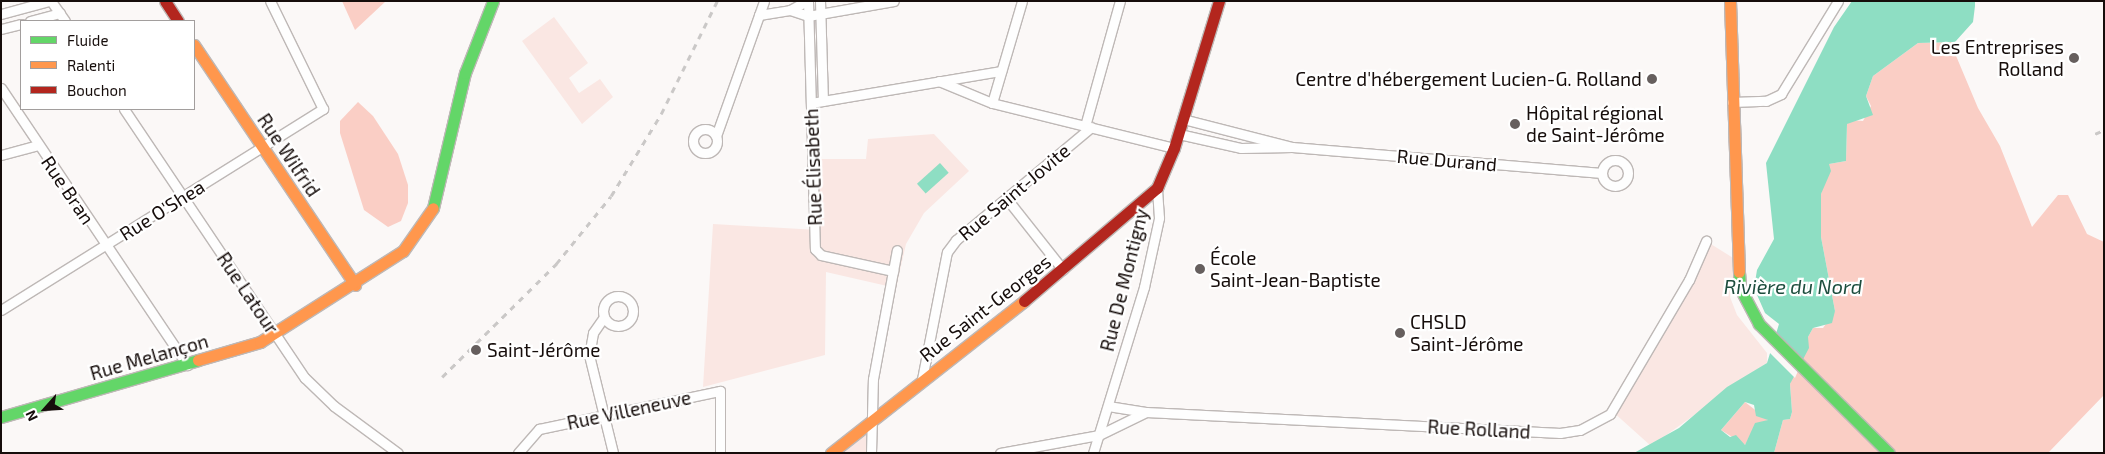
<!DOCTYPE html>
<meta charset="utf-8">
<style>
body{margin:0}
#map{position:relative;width:2105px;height:454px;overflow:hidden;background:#fbf8f7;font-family:"Exo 2",sans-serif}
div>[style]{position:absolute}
.green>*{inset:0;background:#fae7e3}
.forest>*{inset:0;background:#facec5}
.water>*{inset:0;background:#8edec3;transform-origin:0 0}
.pier>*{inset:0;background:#fbf8f7}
.roads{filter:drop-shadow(1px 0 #beb8b6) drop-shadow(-1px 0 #beb8b6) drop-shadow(0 1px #beb8b6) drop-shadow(0 -1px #beb8b6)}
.street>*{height:9px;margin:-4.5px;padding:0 4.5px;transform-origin:4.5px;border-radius:4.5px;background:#fefefe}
.street>.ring{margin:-4.5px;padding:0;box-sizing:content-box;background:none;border:9px solid #fefefe;border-radius:50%}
.fast>*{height:11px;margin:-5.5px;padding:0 5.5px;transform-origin:5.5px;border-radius:5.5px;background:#63d668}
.slow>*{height:11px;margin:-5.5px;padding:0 5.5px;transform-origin:5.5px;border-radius:5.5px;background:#ff974d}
.jam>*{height:11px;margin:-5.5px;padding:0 5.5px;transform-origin:5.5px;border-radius:5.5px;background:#b3261e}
.rail>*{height:2.5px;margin-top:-1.25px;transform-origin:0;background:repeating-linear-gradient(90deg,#cac8c7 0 6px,transparent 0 12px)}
.dots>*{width:14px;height:14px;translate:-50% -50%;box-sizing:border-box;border:2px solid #fff;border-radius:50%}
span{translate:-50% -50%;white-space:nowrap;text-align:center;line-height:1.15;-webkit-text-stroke:4.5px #fff;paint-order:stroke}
.poi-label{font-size:19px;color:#160d0b}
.right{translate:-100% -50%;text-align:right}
.left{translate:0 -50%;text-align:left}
.street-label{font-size:19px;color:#160d0b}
.water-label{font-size:20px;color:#1c4d3d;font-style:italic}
.frame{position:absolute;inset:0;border:2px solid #160d0b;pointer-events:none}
.legend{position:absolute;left:20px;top:20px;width:175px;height:90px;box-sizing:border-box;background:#fff;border:1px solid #a29e9d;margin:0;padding:6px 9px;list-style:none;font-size:15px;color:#160d0b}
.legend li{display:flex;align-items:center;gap:10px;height:25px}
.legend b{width:25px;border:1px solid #a29e9d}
.north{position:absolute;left:20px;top:384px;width:50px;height:50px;-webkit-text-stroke:4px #fff;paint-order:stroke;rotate:244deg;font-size:14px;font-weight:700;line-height:20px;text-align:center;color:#160d0b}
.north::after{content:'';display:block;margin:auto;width:18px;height:22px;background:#160d0b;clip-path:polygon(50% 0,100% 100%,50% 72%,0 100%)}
</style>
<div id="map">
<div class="green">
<div style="clip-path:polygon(554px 17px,588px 63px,569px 78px,579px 93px,600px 79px,613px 97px,582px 124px,522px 41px)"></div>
<div style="clip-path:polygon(934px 134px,969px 171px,924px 213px,906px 244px,896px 288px,826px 272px,825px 355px,703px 387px,713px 224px,818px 230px,818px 159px,866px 159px,868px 139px)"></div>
<div style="clip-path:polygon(1706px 241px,1738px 261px,1730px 297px,1737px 315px,1767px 353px,1767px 363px,1651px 446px,1612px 411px)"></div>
<div style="clip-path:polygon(872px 420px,871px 453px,832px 453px)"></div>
</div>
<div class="forest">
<div style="clip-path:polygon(342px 1px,386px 1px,355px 30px)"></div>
<div style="clip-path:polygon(1955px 42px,1954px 51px,1978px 108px,2000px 146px,2032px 227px,2058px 195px,2068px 195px,2087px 234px,2104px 242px,2104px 395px,2048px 453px,1774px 453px,1783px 420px,1790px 419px,1792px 412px,1790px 384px,1808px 337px,1813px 328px,1823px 328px,1835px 311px,1821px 237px,1821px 194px,1829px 164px,1846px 161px,1847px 124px,1850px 120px,1863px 121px,1871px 106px,1866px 96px,1873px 76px,1918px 43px)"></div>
<div style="clip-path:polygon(358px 102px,373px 116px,398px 154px,408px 185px,408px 203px,401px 221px,388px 227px,364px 210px,340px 133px,340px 121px)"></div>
<div style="clip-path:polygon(1745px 402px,1768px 420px,1755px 426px,1745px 445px,1721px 430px)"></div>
</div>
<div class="water">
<div style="clip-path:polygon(evenodd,1852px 1px,1975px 1px,1975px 6px,1973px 22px,1955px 42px,1918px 43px,1873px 76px,1866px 96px,1873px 115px,1847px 124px,1846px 161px,1829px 164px,1831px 171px,1821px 194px,1821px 237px,1835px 311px,1832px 323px,1813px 328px,1808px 337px,1809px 348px,1790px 384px,1792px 412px,1790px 419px,1783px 420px,1774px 453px,1634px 453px,1679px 428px,1727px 387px,1767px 363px,1779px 324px,1765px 313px,1754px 288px,1757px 270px,1774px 239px,1766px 163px,1834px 27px,1852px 1px,1745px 402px,1754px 405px,1756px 416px,1768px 420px,1755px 423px,1745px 445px,1736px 435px,1730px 437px,1721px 430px,1745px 402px)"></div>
<div style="left:940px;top:163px;width:13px;height:31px;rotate:48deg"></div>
</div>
<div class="pier">
<div style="clip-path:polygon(1775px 331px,1803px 359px,1795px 378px,1766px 349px)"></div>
</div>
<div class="roads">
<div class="street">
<div style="left:51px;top:1px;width:24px;rotate:55deg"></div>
<div style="left:808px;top:1px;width:248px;rotate:88.4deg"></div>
<div style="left:815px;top:249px;width:8px;rotate:45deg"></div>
<div style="left:821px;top:255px;width:74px;rotate:12.5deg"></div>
<div style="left:820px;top:1px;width:100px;rotate:88.3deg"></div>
<div style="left:790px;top:10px;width:19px;rotate:18deg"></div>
<div style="left:808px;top:16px;width:87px;rotate:-9.9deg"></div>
<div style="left:1px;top:14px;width:50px;rotate:-15.2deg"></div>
<div style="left:759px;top:15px;width:31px;rotate:-9deg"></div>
<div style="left:790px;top:10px;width:19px;rotate:-28deg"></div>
<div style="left:30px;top:21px;width:31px;rotate:-15deg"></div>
<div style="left:1px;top:29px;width:21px;rotate:-14deg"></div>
<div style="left:939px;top:81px;width:57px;rotate:22.5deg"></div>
<div style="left:992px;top:103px;width:187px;rotate:13.9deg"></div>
<div style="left:1px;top:88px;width:334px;rotate:56.1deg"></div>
<div style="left:1732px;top:102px;width:34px;rotate:-2deg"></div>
<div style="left:1766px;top:101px;width:17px;rotate:-25deg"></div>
<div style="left:1781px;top:94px;width:109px;rotate:-58.5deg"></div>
<div style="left:811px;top:103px;width:193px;rotate:-9.6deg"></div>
<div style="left:992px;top:103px;width:106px;rotate:-73.6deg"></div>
<div style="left:124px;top:109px;width:324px;rotate:56.1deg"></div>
<div style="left:305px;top:378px;width:40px;rotate:44deg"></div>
<div style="left:334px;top:406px;width:79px;rotate:36.3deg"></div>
<div style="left:1183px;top:119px;width:113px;rotate:14.4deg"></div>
<div style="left:1292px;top:147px;width:311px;rotate:4.8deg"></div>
<div style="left:1085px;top:126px;width:130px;rotate:-74.4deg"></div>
<div class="ring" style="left:693px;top:129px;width:15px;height:15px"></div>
<div style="left:1179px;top:134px;width:64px;rotate:12.7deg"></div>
<div style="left:1241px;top:148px;width:51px;rotate:-1.1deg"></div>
<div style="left:716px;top:136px;width:143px;rotate:-70.4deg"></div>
<div style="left:1px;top:155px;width:38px;rotate:-15deg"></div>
<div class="ring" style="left:1602px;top:160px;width:17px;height:17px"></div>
<div style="left:1007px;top:199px;width:90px;rotate:51.7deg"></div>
<div class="ring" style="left:603px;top:296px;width:21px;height:21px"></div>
<div style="left:1px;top:310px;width:380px;rotate:-32deg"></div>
<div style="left:323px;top:109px;width:120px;rotate:-116.1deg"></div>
<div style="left:604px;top:317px;width:19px;rotate:125deg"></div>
<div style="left:593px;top:333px;width:22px;rotate:100deg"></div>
<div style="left:589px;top:355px;width:101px;rotate:76.2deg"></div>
<div style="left:922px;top:379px;width:129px;rotate:-78.9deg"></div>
<div style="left:947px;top:252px;width:15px;rotate:-53deg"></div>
<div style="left:956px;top:240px;width:176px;rotate:-39.9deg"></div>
<div style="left:1108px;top:406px;width:38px;rotate:9deg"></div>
<div style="left:518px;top:453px;width:32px;rotate:-49deg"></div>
<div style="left:539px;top:429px;width:185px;rotate:-11.9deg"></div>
<div style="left:720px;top:391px;width:62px;rotate:90deg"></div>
<div style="left:871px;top:453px;width:74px;rotate:-88.5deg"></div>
<div style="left:873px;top:379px;width:131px;rotate:-79.5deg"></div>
<div style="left:1000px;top:453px;width:101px;rotate:-10.3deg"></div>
<div style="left:1099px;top:435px;width:52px;rotate:-26.1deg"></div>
<div style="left:1146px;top:412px;width:415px;rotate:2.9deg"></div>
<div style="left:1560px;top:433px;width:20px;rotate:-9deg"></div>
<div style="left:1580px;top:430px;width:34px;rotate:-28deg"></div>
<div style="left:1610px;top:414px;width:156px;rotate:-59.5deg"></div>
<div style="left:1689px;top:280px;width:43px;rotate:-66.4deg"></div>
<div style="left:1093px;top:453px;width:174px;rotate:-72.9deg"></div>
<div style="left:1144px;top:287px;width:71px;rotate:-77.7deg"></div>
<div style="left:1159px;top:218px;width:30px;rotate:-94deg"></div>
</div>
<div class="fast">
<div style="left:433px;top:208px;width:139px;rotate:-76.7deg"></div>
<div style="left:465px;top:73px;width:77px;rotate:-68.7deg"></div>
<div style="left:1739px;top:272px;width:16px;rotate:86deg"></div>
<div style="left:1740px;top:288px;width:41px;rotate:62.2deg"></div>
<div style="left:1759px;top:324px;width:183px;rotate:44.8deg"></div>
<div style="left:1px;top:417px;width:205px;rotate:-16.1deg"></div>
</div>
<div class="slow">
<div style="left:1730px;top:1px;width:271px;rotate:88.1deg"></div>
<div style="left:194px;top:45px;width:289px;rotate:56.1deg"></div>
<div style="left:198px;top:360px;width:65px;rotate:-16.2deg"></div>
<div style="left:260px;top:342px;width:169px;rotate:-32.5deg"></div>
<div style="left:403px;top:251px;width:52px;rotate:-55.1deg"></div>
<div style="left:831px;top:453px;width:246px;rotate:-38.2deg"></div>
</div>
<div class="jam">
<div style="left:165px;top:1px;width:24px;rotate:57deg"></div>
<div style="left:1024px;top:301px;width:175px;rotate:-40.4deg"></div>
<div style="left:1157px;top:188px;width:43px;rotate:-67deg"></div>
<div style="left:1174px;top:148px;width:154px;rotate:-73deg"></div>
</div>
</div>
<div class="rail">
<div style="left:2095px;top:134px;width:10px;rotate:-24deg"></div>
<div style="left:442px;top:377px;width:161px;rotate:-44.7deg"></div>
<div style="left:556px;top:264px;width:87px;rotate:-51deg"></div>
<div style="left:611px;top:196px;width:96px;rotate:-58.6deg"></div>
<div style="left:661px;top:114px;width:126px;rotate:-63.6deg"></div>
</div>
<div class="dots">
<div style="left:2074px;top:58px;background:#665f5e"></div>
<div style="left:1652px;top:79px;background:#665f5e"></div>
<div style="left:1515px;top:124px;background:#665f5e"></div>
<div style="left:1200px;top:269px;background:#665f5e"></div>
<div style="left:1400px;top:333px;background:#665f5e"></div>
<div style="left:476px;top:350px;background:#665f5e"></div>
</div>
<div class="poi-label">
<span class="right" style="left:2064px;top:58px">Les Entreprises<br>Rolland</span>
<span class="right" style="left:1642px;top:79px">Centre d'hébergement Lucien-G. Rolland</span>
<span class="left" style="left:1526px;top:124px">Hôpital régional<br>de Saint-Jérôme</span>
<span class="left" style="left:1210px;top:269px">École<br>Saint-Jean-Baptiste</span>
<span class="left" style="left:1410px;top:333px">CHSLD<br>Saint-Jérôme</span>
<span class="left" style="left:487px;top:350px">Saint-Jérôme</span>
</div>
<div class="street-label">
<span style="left:289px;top:155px;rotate:56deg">Rue Wilfrid</span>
<span style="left:1447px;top:160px;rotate:5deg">Rue Durand</span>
<span style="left:813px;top:167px;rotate:-92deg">Rue Élisabeth</span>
<span style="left:68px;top:190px;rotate:56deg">Rue Bran</span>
<span style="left:1014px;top:192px;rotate:-40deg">Rue Saint-Jovite</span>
<span style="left:162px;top:210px;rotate:-32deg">Rue O'Shea</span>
<span style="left:1124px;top:280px;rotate:-76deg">Rue De Montigny</span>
<span style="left:248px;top:293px;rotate:56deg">Rue Latour</span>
<span style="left:985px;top:308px;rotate:-38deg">Rue Saint-Georges</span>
<span style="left:149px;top:357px;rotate:-16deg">Rue Melançon</span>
<span style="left:629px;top:410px;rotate:-12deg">Rue Villeneuve</span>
<span style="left:1479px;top:429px;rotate:3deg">Rue Rolland</span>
</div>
<div class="water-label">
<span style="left:1793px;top:286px">Rivière du Nord</span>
</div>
<div class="frame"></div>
<ul class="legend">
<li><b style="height:6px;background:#63d668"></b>Fluide</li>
<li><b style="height:6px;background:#ff974d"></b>Ralenti</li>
<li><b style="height:6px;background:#b3261e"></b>Bouchon</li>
</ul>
<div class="north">N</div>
</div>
